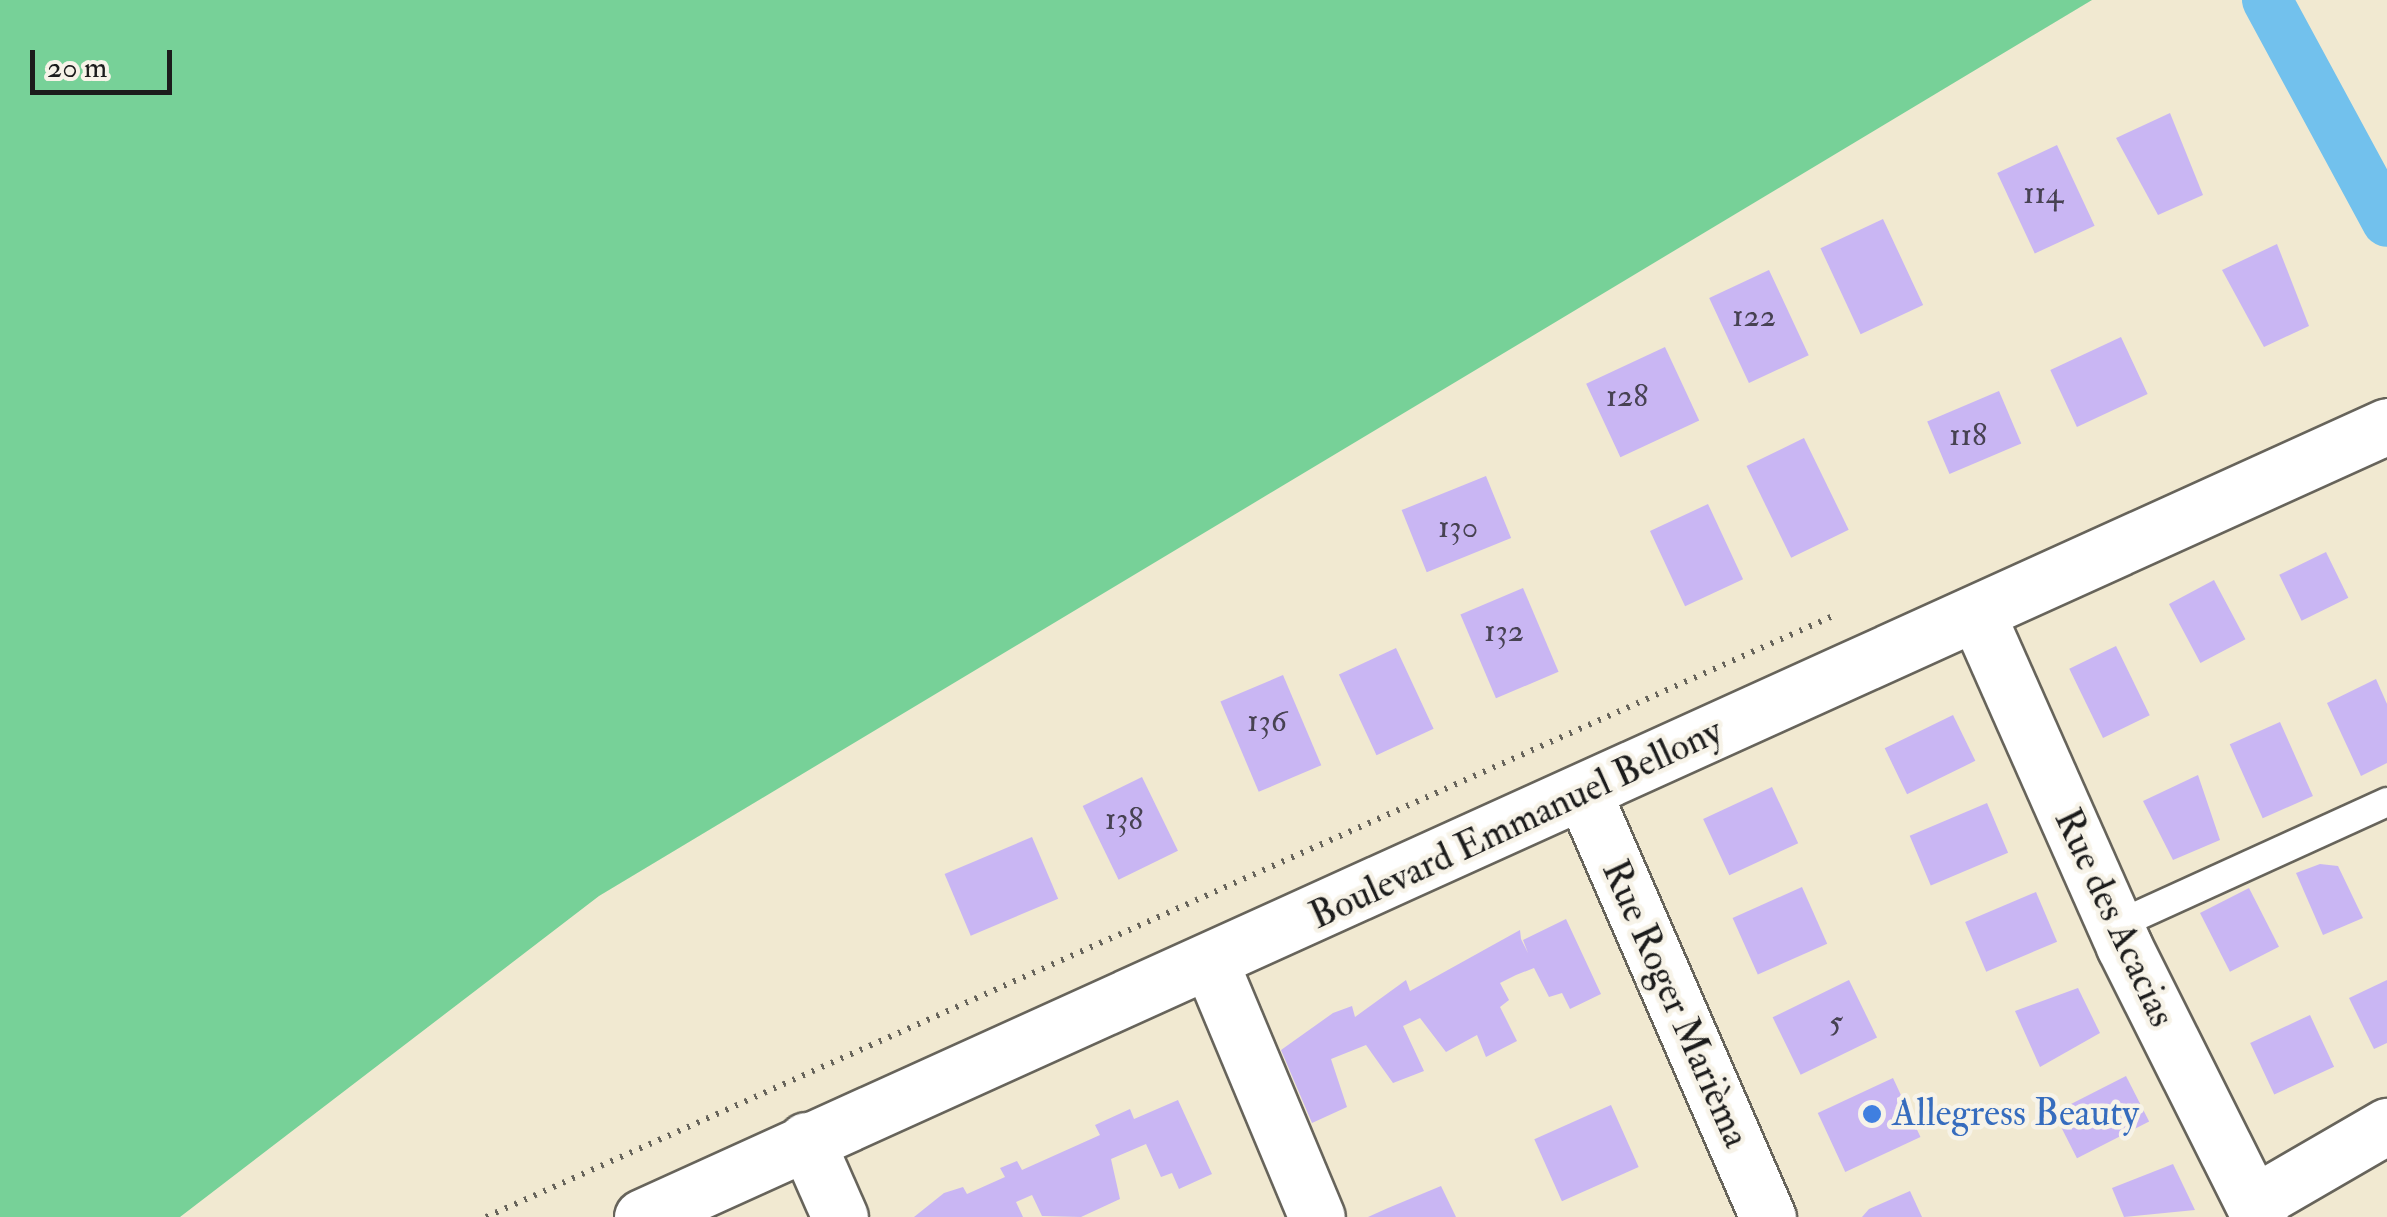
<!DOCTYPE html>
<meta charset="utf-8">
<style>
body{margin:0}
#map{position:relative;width:2387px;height:1217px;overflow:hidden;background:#f1e9d1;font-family:"IM FELL Double Pica",serif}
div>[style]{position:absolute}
.green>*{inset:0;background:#77d198}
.canal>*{height:50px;margin:-25px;padding:0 25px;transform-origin:25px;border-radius:25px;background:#72c1ed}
.building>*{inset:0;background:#c9b6f3;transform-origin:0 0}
.path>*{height:6px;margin-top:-3px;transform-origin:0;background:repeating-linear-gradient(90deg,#67645b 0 2.5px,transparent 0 10.5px)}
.roads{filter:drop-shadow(2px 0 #67645b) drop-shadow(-2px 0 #67645b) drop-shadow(0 2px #67645b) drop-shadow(0 -2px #67645b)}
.lane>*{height:28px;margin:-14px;padding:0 14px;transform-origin:14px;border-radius:14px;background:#fff}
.street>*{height:55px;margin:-27.5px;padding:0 27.5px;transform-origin:27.5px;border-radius:27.5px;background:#fff}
.secondary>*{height:55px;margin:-27.5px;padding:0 27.5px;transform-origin:27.5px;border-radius:27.5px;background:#fff}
.dots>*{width:28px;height:28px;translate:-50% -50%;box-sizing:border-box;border:5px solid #f7f3e8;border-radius:50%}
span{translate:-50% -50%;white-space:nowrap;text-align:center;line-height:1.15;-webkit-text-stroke:9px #f7f3e8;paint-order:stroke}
.number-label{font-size:32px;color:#474252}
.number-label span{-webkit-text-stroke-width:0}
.street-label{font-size:38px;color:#1c1c1c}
.shop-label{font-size:38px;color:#366cbe}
.left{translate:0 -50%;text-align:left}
.scale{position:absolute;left:30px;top:50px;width:142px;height:45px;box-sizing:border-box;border:5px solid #1c1c1c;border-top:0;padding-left:12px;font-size:30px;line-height:35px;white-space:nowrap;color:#1c1c1c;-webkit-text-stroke:8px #f7f3e8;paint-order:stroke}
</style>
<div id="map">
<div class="green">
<div style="clip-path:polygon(0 0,2092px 0,599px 896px,180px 1217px,0 1217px)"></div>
</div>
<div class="canal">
<div style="left:2267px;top:0;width:252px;rotate:61.6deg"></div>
</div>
<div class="building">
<div style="clip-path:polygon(2170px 113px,2203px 195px,2158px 215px,2116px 138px)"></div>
<div style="left:2057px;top:145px;width:89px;height:66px;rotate:65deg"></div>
<div style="left:1883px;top:219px;width:95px;height:69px;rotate:65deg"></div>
<div style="clip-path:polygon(2277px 244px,2309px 326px,2264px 347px,2222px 270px)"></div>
<div style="left:1769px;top:270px;width:94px;height:66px;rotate:65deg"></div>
<div style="left:2121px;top:337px;width:63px;height:78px;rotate:65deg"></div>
<div style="left:1665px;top:347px;width:81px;height:87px;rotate:65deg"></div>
<div style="left:1999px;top:391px;width:57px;height:78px;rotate:67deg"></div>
<div style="left:1804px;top:438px;width:102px;height:64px;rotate:64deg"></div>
<div style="left:1486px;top:476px;width:67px;height:91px;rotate:68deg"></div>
<div style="left:1708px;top:504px;width:83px;height:64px;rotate:65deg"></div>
<div style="left:2326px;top:552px;width:51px;height:52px;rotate:64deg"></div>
<div style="left:2214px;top:580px;width:67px;height:51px;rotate:62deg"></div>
<div style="left:1523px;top:588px;width:91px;height:68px;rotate:67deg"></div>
<div style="left:2116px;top:646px;width:77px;height:52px;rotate:64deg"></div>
<div style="left:1396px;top:648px;width:89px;height:63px;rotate:65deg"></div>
<div style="left:1283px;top:675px;width:98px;height:68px;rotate:67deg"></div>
<div style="clip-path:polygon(2376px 679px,2387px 704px,2387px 763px,2361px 776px,2327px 703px)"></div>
<div style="left:1953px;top:715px;width:51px;height:76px;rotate:64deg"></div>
<div style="left:2280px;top:722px;width:81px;height:55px;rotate:66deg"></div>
<div style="clip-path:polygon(2198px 775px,2220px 840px,2173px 860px,2143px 801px)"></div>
<div style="left:1142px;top:777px;width:82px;height:66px;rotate:64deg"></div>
<div style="left:1772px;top:787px;width:62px;height:76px;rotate:65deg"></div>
<div style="left:1987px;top:803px;width:54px;height:84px;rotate:67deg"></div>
<div style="left:1032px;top:837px;width:67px;height:95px;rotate:67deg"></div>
<div style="clip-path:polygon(2320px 864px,2338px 866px,2363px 918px,2323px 935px,2296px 873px)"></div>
<div style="left:1802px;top:887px;width:62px;height:76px;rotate:66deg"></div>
<div style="left:2249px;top:888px;width:66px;height:55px;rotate:63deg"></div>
<div style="left:2036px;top:892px;width:54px;height:77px;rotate:67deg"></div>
<div style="clip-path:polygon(1566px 919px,1601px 994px,1570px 1009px,1562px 993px,1549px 997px,1534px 968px,1516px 975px,1500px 983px,1509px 1000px,1500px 1007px,1517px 1041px,1486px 1057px,1477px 1035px,1446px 1052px,1420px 1018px,1403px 1026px,1424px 1071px,1393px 1083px,1366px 1045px,1331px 1059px,1347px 1107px,1312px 1123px,1281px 1050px,1333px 1013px,1352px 1006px,1355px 1017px,1406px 980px,1410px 991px,1520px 930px,1521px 939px,1528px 953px,1523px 940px)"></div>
<div style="left:1849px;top:980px;width:64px;height:85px;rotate:64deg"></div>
<div style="clip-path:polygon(2387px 980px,2387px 1043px,2374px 1049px,2349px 998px)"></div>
<div style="clip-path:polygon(2078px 988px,2100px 1033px,2040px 1067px,2015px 1011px)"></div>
<div style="left:2310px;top:1015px;width:57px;height:66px;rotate:65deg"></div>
<div style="left:2126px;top:1076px;width:51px;height:81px;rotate:63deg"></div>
<div style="left:1893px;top:1078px;width:65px;height:83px;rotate:65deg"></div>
<div style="clip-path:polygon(1178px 1100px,1212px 1174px,1179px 1189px,1172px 1173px,1161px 1177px,1146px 1144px,1111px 1159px,1120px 1199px,1081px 1217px,1042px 1216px,1032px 1195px,1016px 1202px,1023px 1217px,914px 1217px,944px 1193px,963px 1187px,967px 1194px,1005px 1177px,1000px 1168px,1017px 1161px,1022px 1170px,1100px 1135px,1095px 1125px,1130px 1109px,1134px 1119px)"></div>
<div style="left:1611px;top:1105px;width:68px;height:84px;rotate:66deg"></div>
<div style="clip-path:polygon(2173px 1164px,2195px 1210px,2124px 1217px,2112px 1188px)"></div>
<div style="clip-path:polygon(1441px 1186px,1456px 1217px,1368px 1217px,1388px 1208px)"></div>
<div style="clip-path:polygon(1910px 1191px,1922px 1217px,1862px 1217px,1869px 1209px)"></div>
</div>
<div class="path">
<div style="left:486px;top:1217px;width:1475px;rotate:-24.05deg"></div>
</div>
<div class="roads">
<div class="lane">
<div style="left:2115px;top:926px;width:299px;rotate:-24.5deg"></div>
</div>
<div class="street">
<div style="left:1977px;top:614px;width:363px;rotate:66.1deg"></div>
<div style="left:2124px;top:946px;width:303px;rotate:63.4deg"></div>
<div style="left:1583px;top:792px;width:464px;rotate:66.5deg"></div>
<div style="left:1211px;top:964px;width:274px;rotate:67.3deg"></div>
<div style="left:806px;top:1140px;width:84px;rotate:66.2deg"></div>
<div style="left:2254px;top:1203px;width:154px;rotate:-30.1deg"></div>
</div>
<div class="secondary">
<div style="left:642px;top:1217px;width:1916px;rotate:-24.38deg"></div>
</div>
</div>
<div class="dots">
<div style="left:1872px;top:1114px;background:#3f7fe0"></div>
</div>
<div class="number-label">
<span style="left:2043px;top:193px">114</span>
<span style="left:1754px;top:316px">122</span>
<span style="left:1627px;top:396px">128</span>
<span style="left:1968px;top:435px">118</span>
<span style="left:1458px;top:527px">130</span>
<span style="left:1504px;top:631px">132</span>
<span style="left:1267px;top:721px">136</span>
<span style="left:1124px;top:819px">138</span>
<span style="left:1836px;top:1022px">5</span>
</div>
<div class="street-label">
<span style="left:1516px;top:824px;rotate:-25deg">Boulevard Emmanuel Bellony</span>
<span style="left:2114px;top:918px;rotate:65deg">Rue des Acacias</span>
<span style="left:1675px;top:1004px;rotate:66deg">Rue Roger Marièma</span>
</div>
<div class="shop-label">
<span class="left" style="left:1892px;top:1114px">Allegress Beauty</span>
</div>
<div class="scale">20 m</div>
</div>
